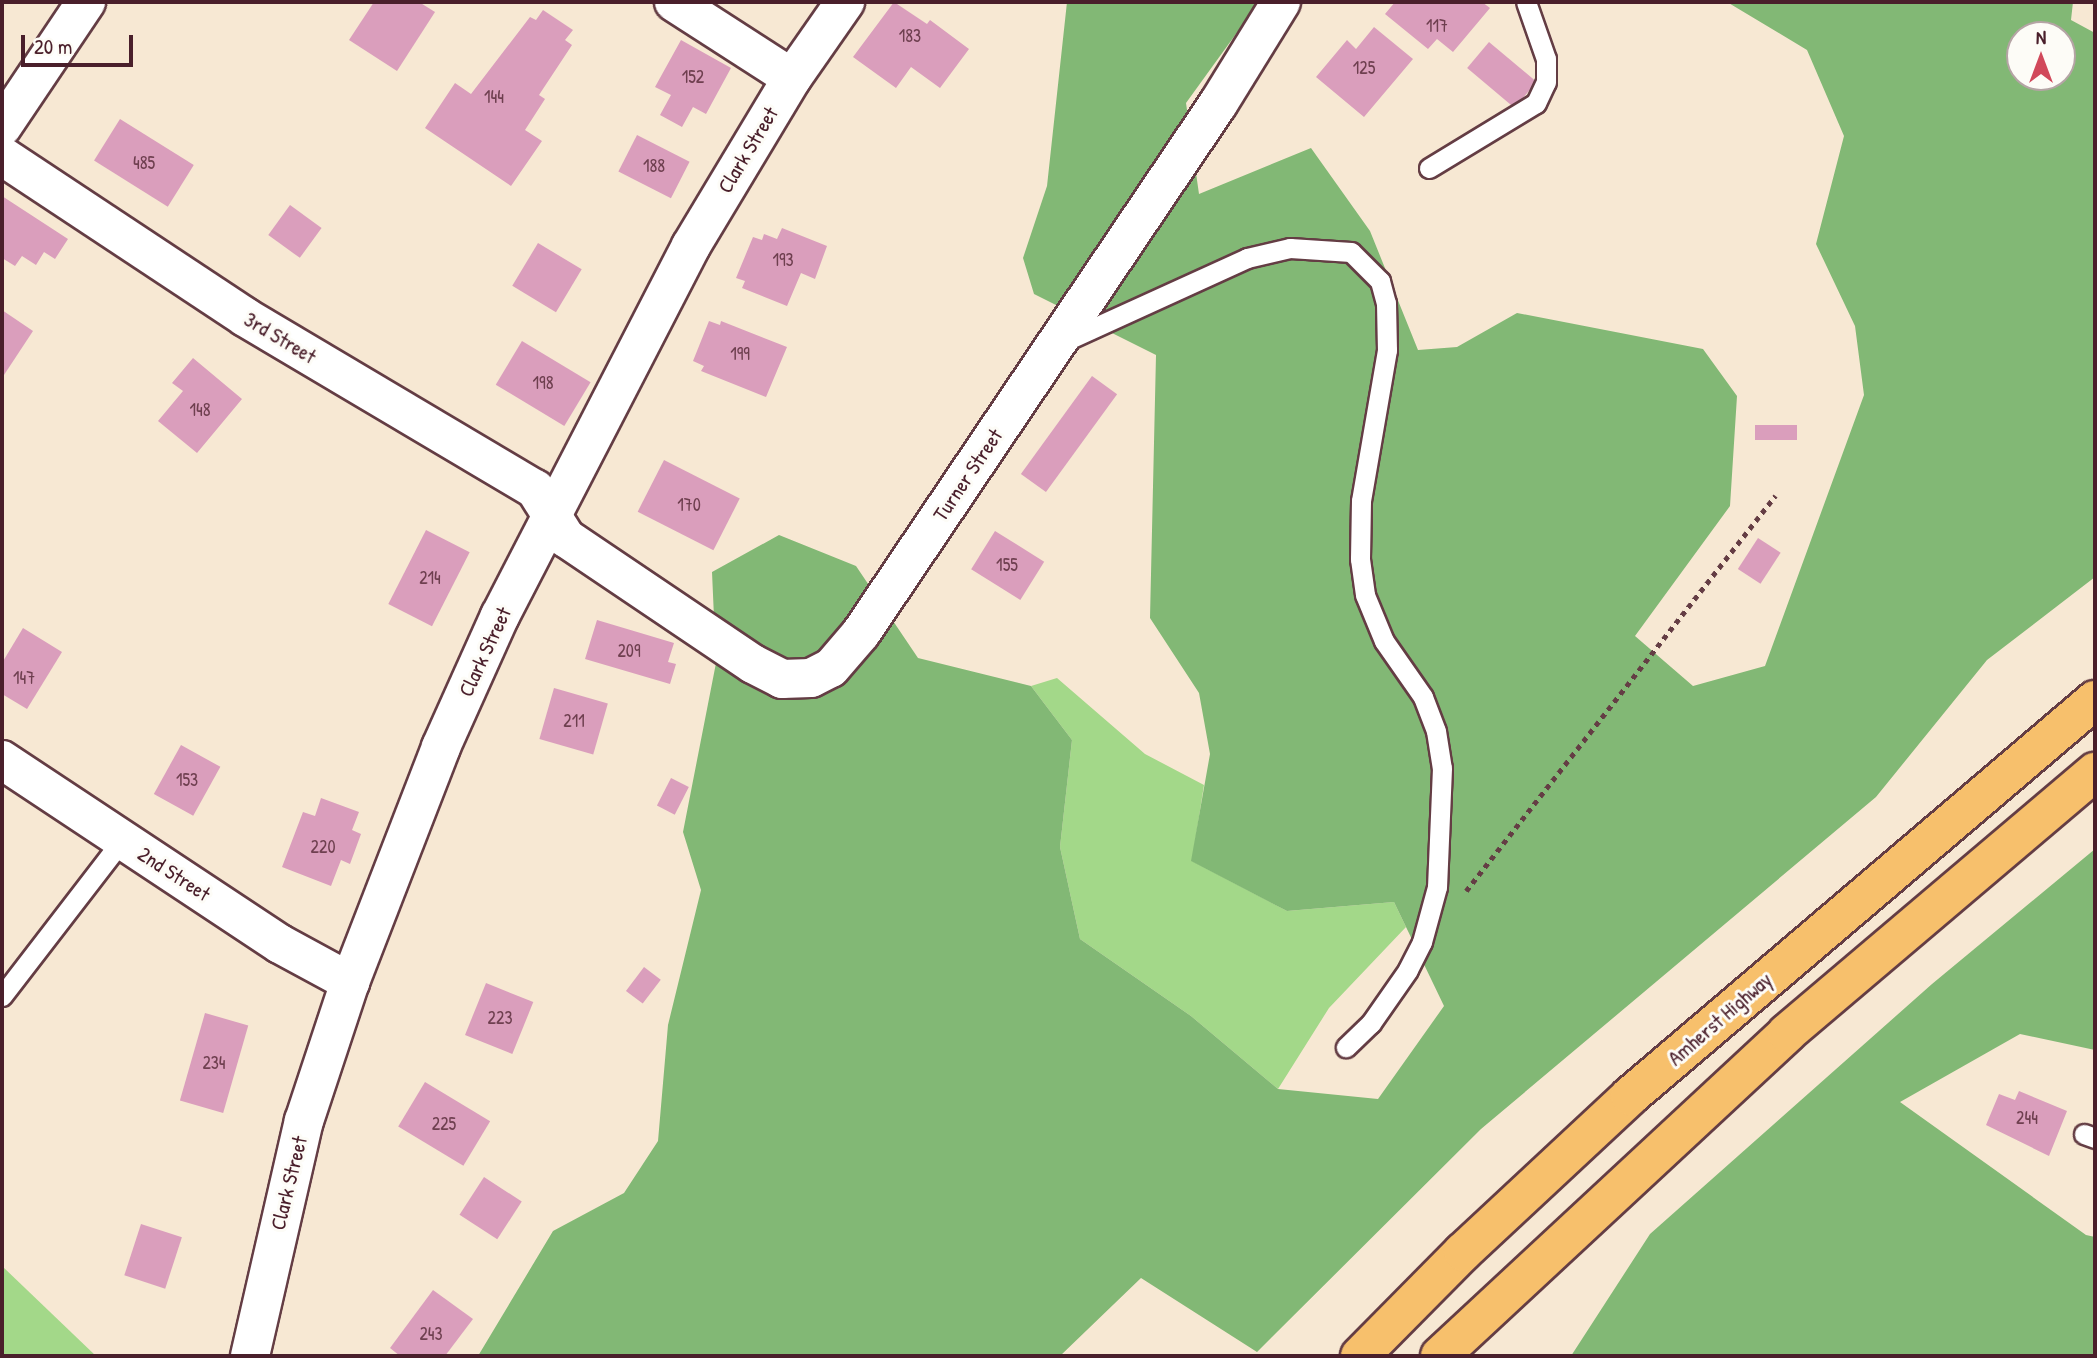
<!DOCTYPE html>
<style>
body{margin:0}
#map{position:relative;width:2097px;height:1358px;overflow:hidden;background:#f7e8d3;font-family:"Patrick Hand",sans-serif}
div>[style]{position:absolute}
.green>*{inset:0;background:#a3d889}
.forest>*{inset:0;background:#82b875}
.building>*{inset:0;background:#da9ebc;transform-origin:0 0}
.path>*{height:4.5px;margin-top:-2.25px;transform-origin:0;background:repeating-linear-gradient(90deg,#643d44 0 5px,transparent 0 10px)}
.roads{filter:drop-shadow(2px 0 #643d44) drop-shadow(-2px 0 #643d44) drop-shadow(0 2px #643d44) drop-shadow(0 -2px #643d44)}
.lane>*{height:19px;margin:-9.5px;padding:0 9.5px;transform-origin:9.5px;border-radius:9.5px;background:#fff}
.street>*{height:38px;margin:-19px;padding:0 19px;transform-origin:19px;border-radius:19px;background:#fff}
.highway>*{height:38px;margin:-19px;padding:0 19px;transform-origin:19px;border-radius:19px;background:#f7c06c}
span{translate:-50% -50%;white-space:nowrap;text-align:center;line-height:1.15;-webkit-text-stroke:6px #fdfcf7;paint-order:stroke}
.number-label{font-size:18px;color:#6e3f4f}
.number-label span{-webkit-text-stroke-width:0}
.street-label{font-size:21px;color:#4a1f2b}
.frame{position:absolute;inset:0;border:4px solid #4a1f2b;pointer-events:none}
.north{position:absolute;left:2006px;top:21px;width:70px;height:70px;box-sizing:border-box;background:#fdfcf7;border:2px solid #b5a4a5;border-radius:50%;rotate:0deg;font-size:19px;font-weight:700;line-height:28px;text-align:center;color:#4a1f2b}
.north::after{content:'';display:block;margin:auto;width:24px;height:32px;background:#d1495b;clip-path:polygon(50% 0,100% 100%,50% 72%,0 100%)}
.scale{position:absolute;left:21px;top:35px;width:112px;height:32px;box-sizing:border-box;border:4px solid #4a1f2b;border-top:0;padding-left:9px;font-size:21px;line-height:24px;white-space:nowrap;color:#4a1f2b;-webkit-text-stroke:5px #fdfcf7;paint-order:stroke}
</style>
<div id="map">
<div class="green">
<div style="clip-path:polygon(1057px 678px,1145px 754px,1204px 785px,1192px 861px,1287px 911px,1394px 902px,1406px 927px,1329px 1008px,1278px 1089px,1191px 1016px,1080px 939px,1060px 847px,1072px 740px,1031px 686px)"></div>
<div style="clip-path:polygon(2px 1266px,96px 1356px,2px 1356px)"></div>
</div>
<div class="forest">
<div style="clip-path:polygon(evenodd,1067px 2px,1259px 2px,1186px 103px,1199px 194px,1311px 148px,1370px 231px,1418px 350px,1457px 347px,1517px 313px,1703px 349px,1737px 396px,1730px 506px,1635px 636px,1693px 686px,1765px 666px,1864px 395px,1855px 326px,1816px 244px,1844px 136px,1807px 50px,1727px 2px,2073px 2px,2071px 20px,2095px 33px,2095px 577px,1987px 660px,1876px 797px,1481px 1129px,1257px 1352px,1141px 1278px,1060px 1356px,478px 1356px,553px 1231px,624px 1193px,658px 1141px,668px 1025px,701px 890px,683px 832px,716px 663px,712px 572px,779px 535px,856px 566px,918px 658px,1031px 686px,1072px 740px,1060px 847px,1080px 939px,1191px 1016px,1278px 1089px,1378px 1099px,1444px 1006px,1394px 902px,1287px 911px,1191px 861px,1210px 754px,1199px 693px,1150px 618px,1156px 355px,1034px 294px,1023px 258px,1047px 186px,1067px 2px,2020px 35px,2062px 35px,2062px 77px,2020px 77px,2020px 35px)"></div>
<div style="clip-path:polygon(2095px 849px,2095px 1050px,2020px 1034px,1900px 1102px,2086px 1235px,2095px 1237px,2095px 1356px,1571px 1356px,1650px 1234px,1932px 984px)"></div>
</div>
<div class="building">
<div style="clip-path:polygon(374px 2px,419px 2px,435px 12px,397px 71px,349px 40px)"></div>
<div style="clip-path:polygon(894px 2px,927px 24px,930px 20px,969px 49px,940px 88px,911px 67px,896px 88px,853px 57px)"></div>
<div style="clip-path:polygon(1395px 2px,1482px 2px,1490px 8px,1453px 52px,1437px 39px,1428px 49px,1385px 14px)"></div>
<div style="clip-path:polygon(543px 10px,573px 30px,565px 40px,572px 45px,539px 95px,545px 99px,525px 130px,542px 141px,511px 186px,425px 128px,455px 83px,471px 94px,530px 17px,536px 20px)"></div>
<div style="clip-path:polygon(1374px 27px,1413px 59px,1364px 117px,1316px 77px,1347px 40px,1356px 49px)"></div>
<div style="clip-path:polygon(681px 40px,731px 68px,706px 114px,693px 107px,682px 127px,660px 115px,671px 95px,655px 87px)"></div>
<div style="left:1489px;top:42px;width:62px;height:34px;rotate:40deg"></div>
<div style="left:120px;top:119px;width:87px;height:49px;rotate:32deg"></div>
<div style="left:637px;top:135px;width:59px;height:41px;rotate:27deg"></div>
<div style="clip-path:polygon(2px 196px,68px 239px,55px 259px,44px 252px,36px 265px,22px 256px,15px 266px,2px 258px)"></div>
<div style="left:290px;top:205px;width:39px;height:37px;rotate:36deg"></div>
<div style="clip-path:polygon(782px 228px,827px 246px,815px 279px,801px 273px,787px 306px,742px 288px,745px 281px,736px 278px,753px 237px,762px 240px,764px 234px,777px 239px)"></div>
<div style="left:538px;top:243px;width:51px;height:50px;rotate:31deg"></div>
<div style="clip-path:polygon(2px 310px,33px 331px,2px 378px)"></div>
<div style="clip-path:polygon(709px 321px,720px 325px,721px 321px,787px 347px,766px 397px,701px 371px,704px 366px,693px 361px)"></div>
<div style="left:522px;top:341px;width:80px;height:51px;rotate:31deg"></div>
<div style="clip-path:polygon(193px 358px,242px 399px,197px 453px,158px 421px,183px 391px,172px 383px)"></div>
<div style="left:1092px;top:376px;width:31px;height:121px;rotate:36deg"></div>
<div style="left:1797px;top:425px;width:15px;height:42px;rotate:90deg"></div>
<div style="left:664px;top:460px;width:85px;height:58px;rotate:27deg"></div>
<div style="left:426px;top:530px;width:49px;height:83px;rotate:27deg"></div>
<div style="left:995px;top:531px;width:58px;height:45px;rotate:32deg"></div>
<div style="left:1758px;top:538px;width:27px;height:37px;rotate:33deg"></div>
<div style="clip-path:polygon(597px 620px,674px 643px,668px 662px,676px 664px,670px 684px,585px 659px)"></div>
<div style="clip-path:polygon(23px 628px,62px 652px,27px 709px,2px 694px,2px 663px)"></div>
<div style="left:554px;top:688px;width:56px;height:53px;rotate:16deg"></div>
<div style="left:181px;top:745px;width:45px;height:56px;rotate:29deg"></div>
<div style="left:671px;top:778px;width:20px;height:31px;rotate:27deg"></div>
<div style="clip-path:polygon(321px 798px,359px 812px,352px 830px,361px 834px,350px 864px,341px 860px,331px 886px,282px 867px,303px 812px,315px 816px)"></div>
<div style="left:644px;top:967px;width:21px;height:30px;rotate:37deg"></div>
<div style="left:486px;top:983px;width:51px;height:56px;rotate:22deg"></div>
<div style="left:205px;top:1013px;width:45px;height:91px;rotate:16deg"></div>
<div style="left:425px;top:1082px;width:76px;height:52px;rotate:31deg"></div>
<div style="clip-path:polygon(2019px 1091px,2067px 1111px,2049px 1156px,1986px 1125px,1999px 1094px,2015px 1100px)"></div>
<div style="left:484px;top:1177px;width:45px;height:45px;rotate:33deg"></div>
<div style="left:141px;top:1224px;width:43px;height:54px;rotate:18deg"></div>
<div style="clip-path:polygon(433px 1290px,473px 1319px,445px 1356px,400px 1356px,390px 1348px)"></div>
</div>
<div class="path">
<div style="left:1466px;top:891px;width:502px;rotate:-51.96deg"></div>
</div>
<div class="roads">
<div class="lane">
<div style="left:1429px;top:168px;width:125px;rotate:-31.3deg"></div>
<div style="left:1536px;top:103px;width:23px;rotate:-65deg"></div>
<div style="left:1546px;top:82px;width:23px;rotate:-90deg"></div>
<div style="left:1546px;top:59px;width:60px;rotate:-109.3deg"></div>
<div style="left:1065px;top:341px;width:200px;rotate:-24.5deg"></div>
<div style="left:1247px;top:258px;width:44px;rotate:-13.1deg"></div>
<div style="left:1290px;top:248px;width:61px;rotate:3.8deg"></div>
<div style="left:1351px;top:252px;width:41px;rotate:45deg"></div>
<div style="left:1380px;top:281px;width:23px;rotate:75deg"></div>
<div style="left:1386px;top:303px;width:47px;rotate:88.8deg"></div>
<div style="left:1387px;top:350px;width:153px;rotate:99.8deg"></div>
<div style="left:1361px;top:501px;width:58px;rotate:91deg"></div>
<div style="left:1360px;top:559px;width:36px;rotate:82deg"></div>
<div style="left:1365px;top:595px;width:50px;rotate:67.6deg"></div>
<div style="left:1384px;top:641px;width:68px;rotate:55.1deg"></div>
<div style="left:1423px;top:697px;width:36px;rotate:69deg"></div>
<div style="left:1436px;top:731px;width:37px;rotate:81deg"></div>
<div style="left:1442px;top:768px;width:119px;rotate:92.4deg"></div>
<div style="left:1437px;top:887px;width:57px;rotate:105.3deg"></div>
<div style="left:1422px;top:942px;width:31px;rotate:117deg"></div>
<div style="left:1408px;top:970px;width:65px;rotate:124.9deg"></div>
<div style="left:1371px;top:1023px;width:35px;rotate:136deg"></div>
<div style="left:2px;top:996px;width:197px;rotate:-52.4deg"></div>
<div style="left:2084px;top:1134px;width:12px;rotate:20deg"></div>
</div>
<div class="street">
<div style="left:674px;top:2px;width:140px;rotate:32.8deg"></div>
<div style="left:2px;top:127px;width:151px;rotate:-56.1deg"></div>
<div style="left:2px;top:156px;width:291px;rotate:33.5deg"></div>
<div style="left:245px;top:317px;width:337px;rotate:30.7deg"></div>
<div style="left:535px;top:489px;width:58px;rotate:57.7deg"></div>
<div style="left:566px;top:538px;width:225px;rotate:34deg"></div>
<div style="left:753px;top:664px;width:33px;rotate:27deg"></div>
<div style="left:782px;top:679px;width:29px;rotate:-2deg"></div>
<div style="left:811px;top:678px;width:22px;rotate:-27deg"></div>
<div style="left:831px;top:668px;width:46px;rotate:-49.4deg"></div>
<div style="left:861px;top:633px;width:638px;rotate:-55.99deg"></div>
<div style="left:1218px;top:104px;width:120px;rotate:-58.3deg"></div>
<div style="left:2px;top:760px;width:333px;rotate:33.5deg"></div>
<div style="left:280px;top:944px;width:80px;rotate:28.5deg"></div>
<div style="left:250px;top:1356px;width:241px;rotate:-77.1deg"></div>
<div style="left:304px;top:1121px;width:146px;rotate:-71.7deg"></div>
<div style="left:350px;top:982px;width:252px;rotate:-68.8deg"></div>
<div style="left:441px;top:747px;width:144px;rotate:-65.8deg"></div>
<div style="left:500px;top:616px;width:416px;rotate:-62.7deg"></div>
<div style="left:691px;top:246px;width:196px;rotate:-59deg"></div>
<div style="left:792px;top:78px;width:93px;rotate:-55.1deg"></div>
</div>
<div class="highway">
<div style="left:1360px;top:1356px;width:146px;rotate:-45.3deg"></div>
<div style="left:1463px;top:1252px;width:229px;rotate:-43deg"></div>
<div style="left:1630px;top:1096px;width:611px;rotate:-40.42deg"></div>
<div style="left:1440px;top:1356px;width:474px;rotate:-42.9deg"></div>
<div style="left:1787px;top:1033px;width:404px;rotate:-40.3deg"></div>
</div>
</div>
<div class="number-label">
<span style="left:1437px;top:26px">117</span>
<span style="left:910px;top:36px">183</span>
<span style="left:1364px;top:68px">125</span>
<span style="left:693px;top:77px">152</span>
<span style="left:494px;top:97px">144</span>
<span style="left:144px;top:163px">485</span>
<span style="left:654px;top:166px">188</span>
<span style="left:783px;top:260px">193</span>
<span style="left:740px;top:354px">199</span>
<span style="left:543px;top:383px">198</span>
<span style="left:200px;top:410px">148</span>
<span style="left:689px;top:505px">170</span>
<span style="left:1007px;top:565px">155</span>
<span style="left:430px;top:578px">214</span>
<span style="left:629px;top:651px">209</span>
<span style="left:24px;top:678px">147</span>
<span style="left:574px;top:721px">211</span>
<span style="left:187px;top:780px">153</span>
<span style="left:323px;top:847px">220</span>
<span style="left:500px;top:1018px">223</span>
<span style="left:214px;top:1063px">234</span>
<span style="left:2027px;top:1118px">244</span>
<span style="left:444px;top:1124px">225</span>
<span style="left:431px;top:1334px">243</span>
</div>
<div class="street-label">
<span style="left:748px;top:150px;rotate:-59deg">Clark Street</span>
<span style="left:280px;top:338px;rotate:31deg">3rd Street</span>
<span style="left:968px;top:475px;rotate:-56deg">Turner Street</span>
<span style="left:485px;top:652px;rotate:-65deg">Clark Street</span>
<span style="left:174px;top:874px;rotate:33deg">2nd Street</span>
<span style="left:1720px;top:1019px;rotate:-41deg">Amherst Highway</span>
<span style="left:289px;top:1183px;rotate:-76deg">Clark Street</span>
</div>
<div class="frame"></div>
<div class="north">N</div>
<div class="scale">20 m</div>
</div>
